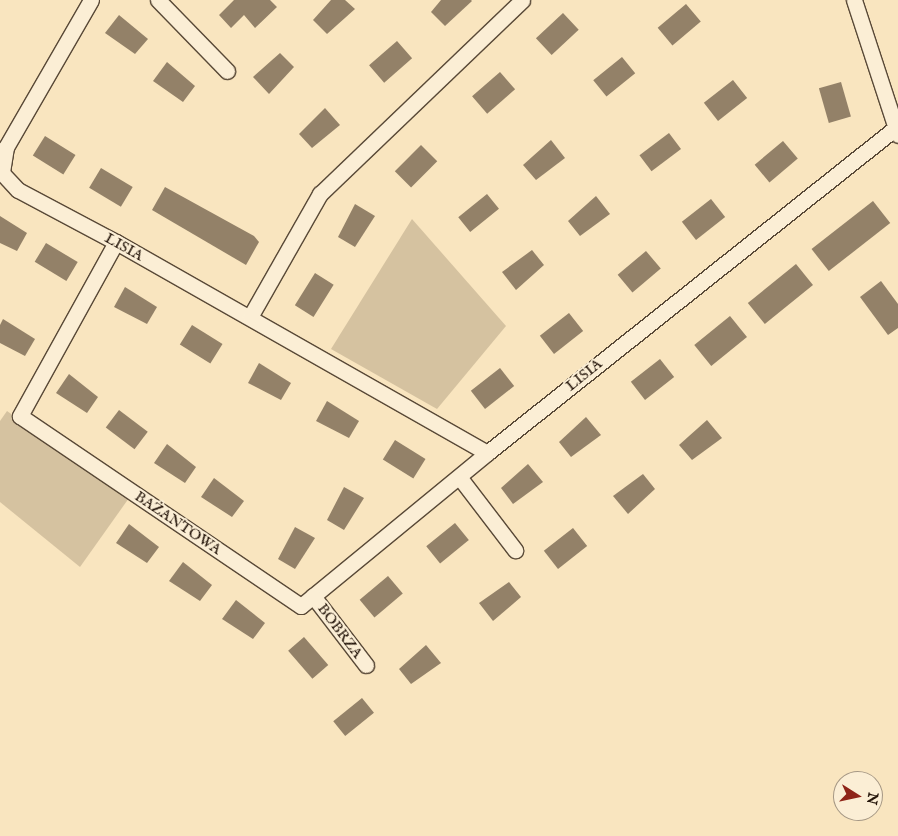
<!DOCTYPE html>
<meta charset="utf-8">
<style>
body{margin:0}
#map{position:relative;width:898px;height:836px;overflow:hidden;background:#f9e5bf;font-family:"IM FELL English",serif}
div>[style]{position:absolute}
.green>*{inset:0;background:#d5c2a0}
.building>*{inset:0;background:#938168;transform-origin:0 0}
.roads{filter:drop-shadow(1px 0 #594937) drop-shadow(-1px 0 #594937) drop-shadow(0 1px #594937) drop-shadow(0 -1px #594937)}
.minor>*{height:15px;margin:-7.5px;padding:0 7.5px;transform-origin:7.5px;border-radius:7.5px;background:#fbeed5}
span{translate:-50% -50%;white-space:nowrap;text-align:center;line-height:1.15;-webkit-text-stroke:4px #fbeed5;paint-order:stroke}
.street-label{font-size:15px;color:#24150a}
.north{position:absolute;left:833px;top:771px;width:50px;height:50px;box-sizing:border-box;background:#fbeed5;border:1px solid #a59784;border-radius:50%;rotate:100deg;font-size:14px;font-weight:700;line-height:20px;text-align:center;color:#24150a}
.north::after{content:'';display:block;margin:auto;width:18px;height:22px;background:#8f2418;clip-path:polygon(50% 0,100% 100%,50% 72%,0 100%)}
</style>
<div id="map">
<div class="green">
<div style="clip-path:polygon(412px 219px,506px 326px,437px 409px,331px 349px)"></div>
<div style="clip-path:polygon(7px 411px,129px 498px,80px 567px,0 502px,0 421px)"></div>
</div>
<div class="building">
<div style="clip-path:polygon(234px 0,270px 0,277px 7px,255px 28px,244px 15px,231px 28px,219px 15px)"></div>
<div style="clip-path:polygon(331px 0,345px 0,355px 9px,327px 34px,313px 20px)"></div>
<div style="clip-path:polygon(441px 0,471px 0,472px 1px,445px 26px,431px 12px)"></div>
<div style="left:686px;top:4px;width:23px;height:37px;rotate:50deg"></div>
<div style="left:563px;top:13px;width:23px;height:37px;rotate:47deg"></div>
<div style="clip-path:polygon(119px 15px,148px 39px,135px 54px,105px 33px)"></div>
<div style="left:397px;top:41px;width:23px;height:37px;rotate:49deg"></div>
<div style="clip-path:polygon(280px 53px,294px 67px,269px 94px,253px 77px)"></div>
<div style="left:622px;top:57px;width:21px;height:37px;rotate:51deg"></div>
<div style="clip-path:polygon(167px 62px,195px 86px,183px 102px,153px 81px)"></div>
<div style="left:500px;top:72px;width:23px;height:37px;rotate:49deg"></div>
<div style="left:733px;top:80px;width:23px;height:37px;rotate:52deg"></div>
<div style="left:841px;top:82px;width:36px;height:23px;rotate:74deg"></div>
<div style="clip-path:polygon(325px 108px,340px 125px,312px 148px,299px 134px)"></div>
<div style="left:669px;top:133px;width:20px;height:37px;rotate:53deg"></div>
<div style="left:45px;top:136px;width:36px;height:23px;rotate:32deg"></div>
<div style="clip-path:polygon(551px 140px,565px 158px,536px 180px,523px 165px)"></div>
<div style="left:783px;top:141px;width:23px;height:37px;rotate:50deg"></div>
<div style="left:421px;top:145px;width:23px;height:37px;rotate:45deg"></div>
<div style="left:101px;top:168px;width:37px;height:23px;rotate:31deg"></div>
<div style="clip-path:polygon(165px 187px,254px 236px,259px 242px,246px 265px,152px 210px)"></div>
<div style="left:487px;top:194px;width:19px;height:37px;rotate:51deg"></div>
<div style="clip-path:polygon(596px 196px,610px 214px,580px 236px,568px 221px)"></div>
<div style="left:711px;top:199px;width:23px;height:37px;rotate:52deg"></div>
<div style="left:873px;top:201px;width:28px;height:78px;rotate:52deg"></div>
<div style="clip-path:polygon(355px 204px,375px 216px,355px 247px,338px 237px)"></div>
<div style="clip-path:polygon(0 216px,27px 233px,17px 251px,0 243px)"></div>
<div style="left:46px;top:243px;width:37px;height:22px;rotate:31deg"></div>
<div style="clip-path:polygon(532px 250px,544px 265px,516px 290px,502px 272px)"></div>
<div style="left:646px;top:251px;width:23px;height:37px;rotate:50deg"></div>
<div style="left:796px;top:264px;width:27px;height:62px;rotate:51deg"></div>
<div style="left:315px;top:273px;width:22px;height:38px;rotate:32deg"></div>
<div style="clip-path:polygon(881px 281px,898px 304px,898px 328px,888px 335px,860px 297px)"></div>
<div style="clip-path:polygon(125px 287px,157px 307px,147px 324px,114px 307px)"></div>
<div style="left:569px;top:313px;width:23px;height:37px;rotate:52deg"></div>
<div style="left:730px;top:316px;width:27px;height:46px;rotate:51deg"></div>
<div style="clip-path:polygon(3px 319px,35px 339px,25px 356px,0 343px,0 325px)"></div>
<div style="left:192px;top:325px;width:36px;height:23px;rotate:32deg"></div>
<div style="left:660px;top:359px;width:23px;height:37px;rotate:52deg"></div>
<div style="clip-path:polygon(259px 363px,291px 383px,281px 400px,248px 383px)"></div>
<div style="left:500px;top:368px;width:23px;height:37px;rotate:52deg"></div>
<div style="clip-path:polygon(69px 374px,98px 397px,87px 413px,56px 393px)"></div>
<div style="clip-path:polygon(327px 401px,359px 421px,349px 438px,316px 421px)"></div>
<div style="left:119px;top:410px;width:36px;height:22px;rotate:37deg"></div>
<div style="clip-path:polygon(586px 417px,601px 435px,571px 457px,559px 442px)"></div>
<div style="clip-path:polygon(707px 420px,722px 438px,692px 460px,679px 445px)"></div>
<div style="left:395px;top:440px;width:36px;height:23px;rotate:32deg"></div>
<div style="clip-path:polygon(167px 444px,196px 467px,185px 483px,154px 463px)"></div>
<div style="clip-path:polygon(528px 464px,543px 482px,513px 504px,501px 488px)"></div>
<div style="clip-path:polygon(643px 474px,655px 489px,628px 514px,613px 496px)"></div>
<div style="clip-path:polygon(214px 478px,244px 501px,232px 517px,201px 497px)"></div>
<div style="clip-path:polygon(344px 487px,364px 498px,344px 530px,327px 520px)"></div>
<div style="left:455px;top:523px;width:22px;height:37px;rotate:51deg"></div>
<div style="clip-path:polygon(129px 524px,159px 547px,147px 563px,116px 543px)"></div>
<div style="clip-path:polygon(295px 527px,315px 538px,295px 569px,278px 559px)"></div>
<div style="left:573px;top:528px;width:23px;height:37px;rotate:52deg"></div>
<div style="clip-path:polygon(183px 562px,212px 585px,200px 601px,169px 581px)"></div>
<div style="left:388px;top:576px;width:23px;height:37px;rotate:50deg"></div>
<div style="clip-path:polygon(509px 582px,521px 597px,493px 621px,479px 603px)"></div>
<div style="clip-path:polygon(236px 600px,265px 623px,253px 639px,222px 619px)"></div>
<div style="left:304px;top:637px;width:37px;height:21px;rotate:49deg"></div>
<div style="clip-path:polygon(426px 645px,441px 663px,411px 684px,399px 669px)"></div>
<div style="left:362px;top:698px;width:19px;height:37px;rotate:51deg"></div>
</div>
<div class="roads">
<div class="minor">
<div style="left:91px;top:0;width:170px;rotate:120deg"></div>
<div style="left:6px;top:147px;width:26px;rotate:99deg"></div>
<div style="left:2px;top:173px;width:23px;rotate:47deg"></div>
<div style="left:18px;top:190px;width:111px;rotate:28deg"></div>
<div style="left:116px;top:242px;width:427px;rotate:29.6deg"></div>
<div style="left:487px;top:453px;width:525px;rotate:-38.51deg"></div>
<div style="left:158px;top:0;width:99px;rotate:45.8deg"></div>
<div style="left:854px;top:0;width:142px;rotate:71.9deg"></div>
<div style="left:116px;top:242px;width:199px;rotate:118.9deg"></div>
<div style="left:20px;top:416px;width:339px;rotate:34.1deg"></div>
<div style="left:301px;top:606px;width:241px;rotate:-39.4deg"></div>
<div style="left:250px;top:317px;width:142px;rotate:-60.4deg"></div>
<div style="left:320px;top:194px;width:280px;rotate:-43.8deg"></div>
<div style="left:460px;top:478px;width:91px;rotate:52.6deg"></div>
<div style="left:313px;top:596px;width:87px;rotate:52.5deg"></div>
</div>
</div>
<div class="street-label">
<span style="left:124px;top:247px;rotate:29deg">LISIA</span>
<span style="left:584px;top:375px;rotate:-39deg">LISIA</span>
<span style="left:178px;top:523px;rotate:34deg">BAŻANTOWA</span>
<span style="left:340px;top:631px;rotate:53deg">BOBRZA</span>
</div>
<div class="north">N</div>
</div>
